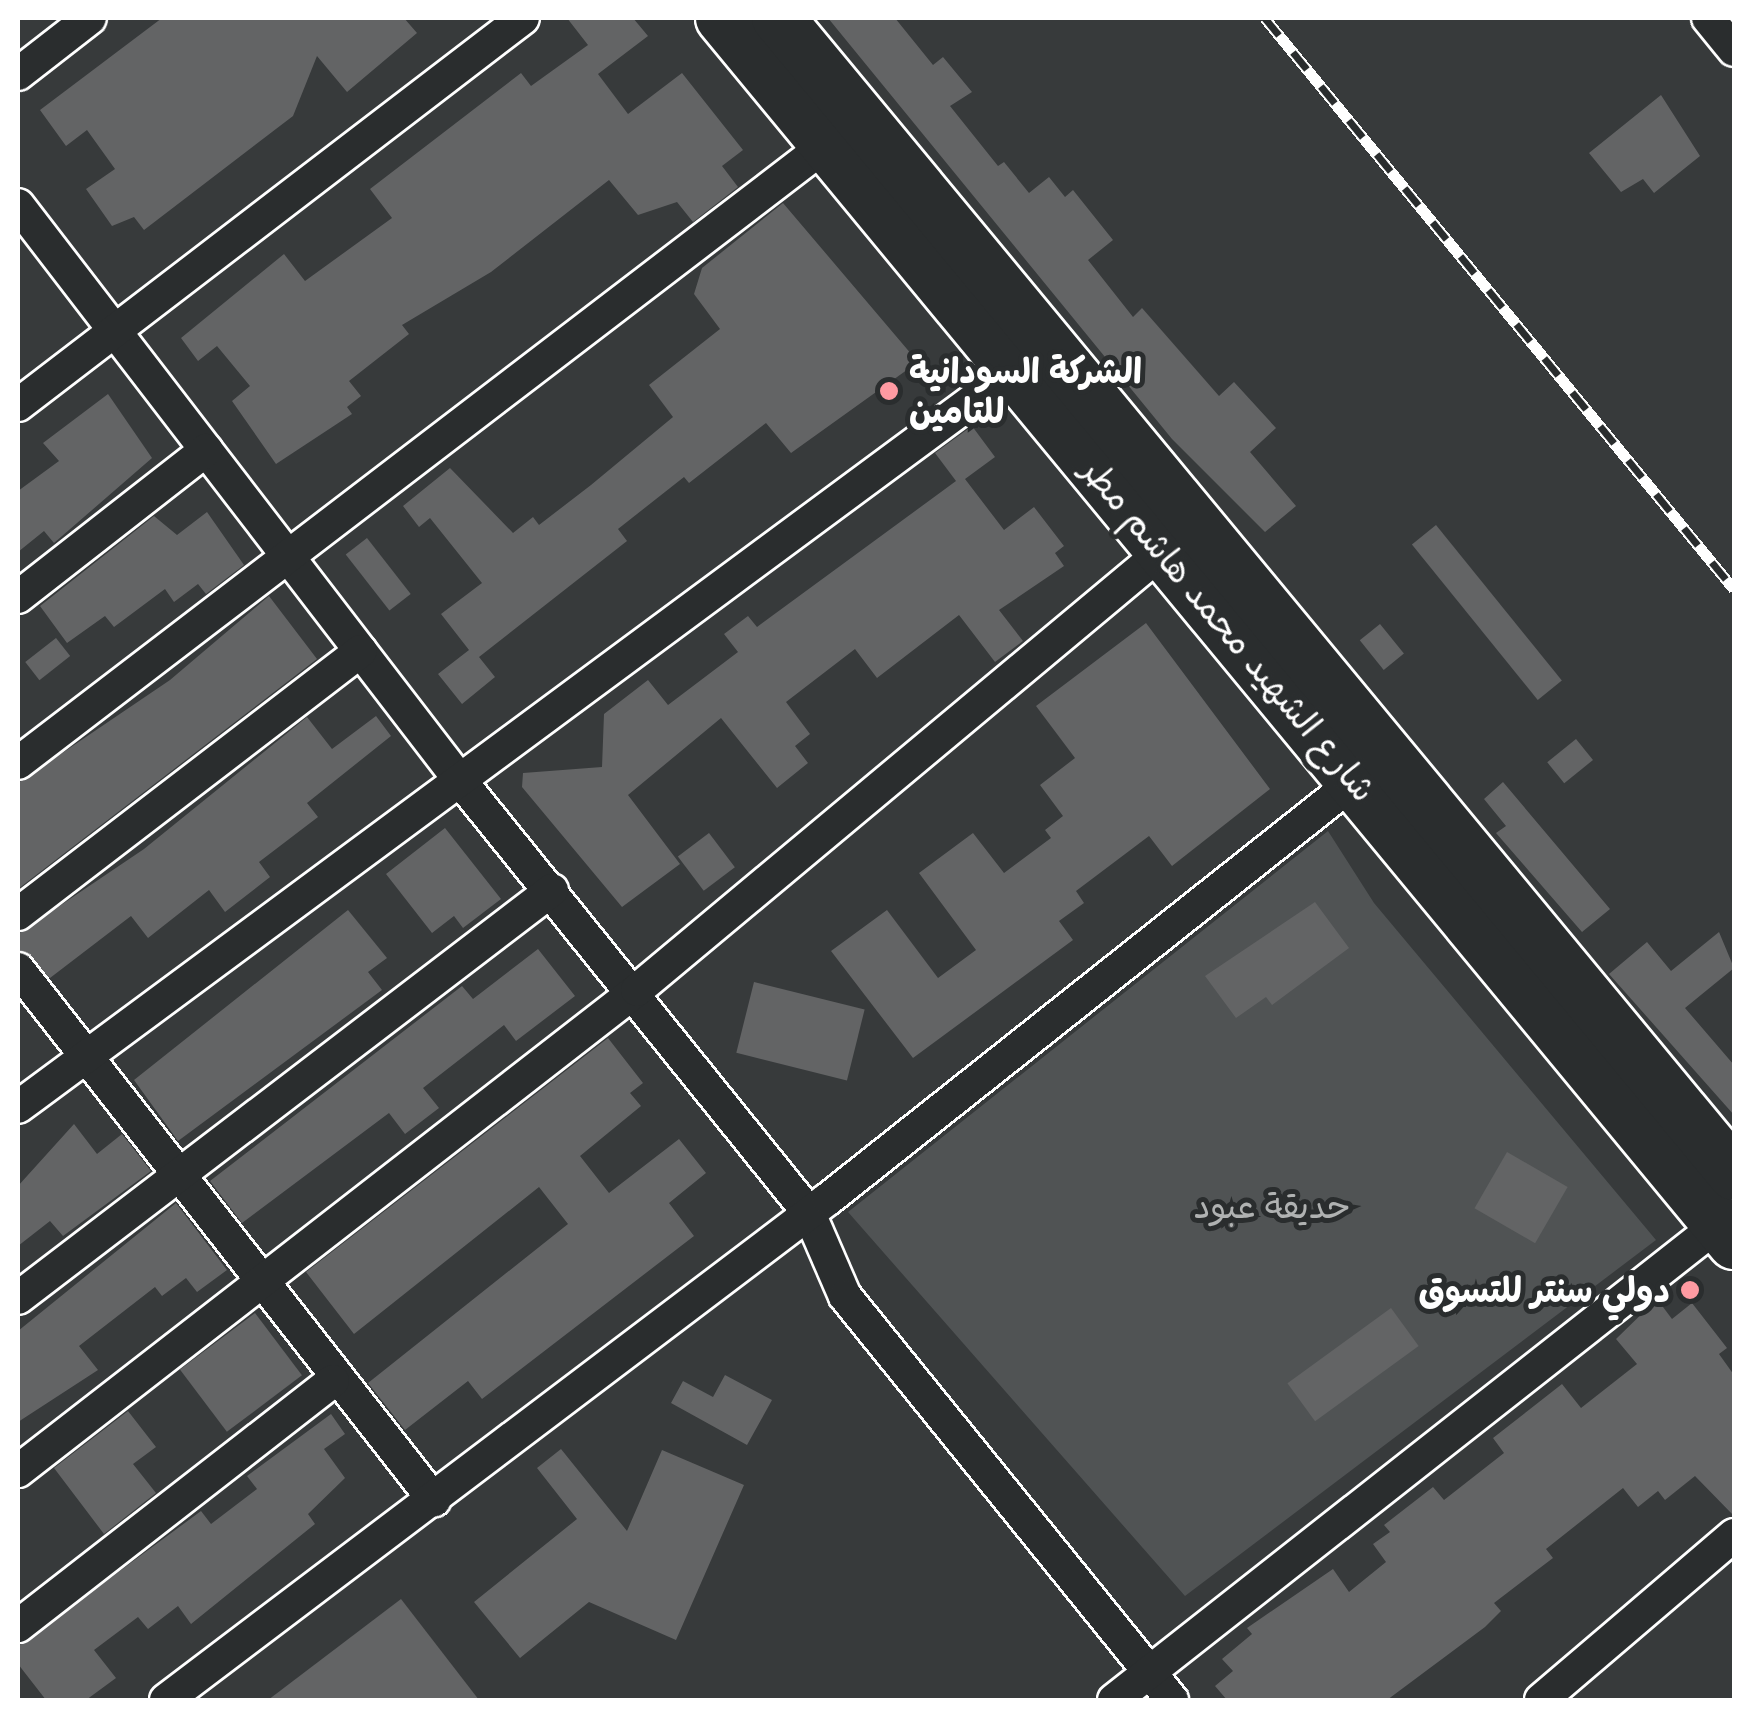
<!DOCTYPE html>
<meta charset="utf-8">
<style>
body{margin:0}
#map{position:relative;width:1752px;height:1718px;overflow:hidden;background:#373a3b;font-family:Sriracha,"Playpen Sans Arabic",sans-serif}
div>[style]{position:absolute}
.green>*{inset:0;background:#505354}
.building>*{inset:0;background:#636465;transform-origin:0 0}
.roads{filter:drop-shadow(2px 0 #fff) drop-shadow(-2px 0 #fff) drop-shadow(0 2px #fff) drop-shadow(0 -2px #fff)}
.minor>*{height:32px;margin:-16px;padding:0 16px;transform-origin:16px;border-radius:16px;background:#2a2d2e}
.primary>*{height:52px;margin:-26px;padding:0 26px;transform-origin:26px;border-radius:26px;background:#2a2d2e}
.rail>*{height:11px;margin-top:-5.5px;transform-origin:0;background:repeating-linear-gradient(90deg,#2a2d2e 0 22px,#fff 0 44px);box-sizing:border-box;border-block:2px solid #fff}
.dots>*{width:28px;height:28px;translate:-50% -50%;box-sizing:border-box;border:5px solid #2a2d2e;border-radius:50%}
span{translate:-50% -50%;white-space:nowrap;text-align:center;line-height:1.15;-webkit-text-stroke:10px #2a2d2e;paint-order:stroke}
.poi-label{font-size:35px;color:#fff;font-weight:700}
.left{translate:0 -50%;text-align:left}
.right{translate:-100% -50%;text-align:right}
.street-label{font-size:35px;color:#fff}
.park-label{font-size:35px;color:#b0b2b2}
.frame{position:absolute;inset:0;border:20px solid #fff;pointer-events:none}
</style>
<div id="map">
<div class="green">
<div style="clip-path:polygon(1328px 831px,1374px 903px,1656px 1240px,1185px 1596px,848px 1212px)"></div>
</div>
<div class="building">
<div style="clip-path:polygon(162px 18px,404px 18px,417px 33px,347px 92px,317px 56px,293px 116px,144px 230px,134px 217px,112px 226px,86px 189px,115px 169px,87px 130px,66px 146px,40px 110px)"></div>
<div style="clip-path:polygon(567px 18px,633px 18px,648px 36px,598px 74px,628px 114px,682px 73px,743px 150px,722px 166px,738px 187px,693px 222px,677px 202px,638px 215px,609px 180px,491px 272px,402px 325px,409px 334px,349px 381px,361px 396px,347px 407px,352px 414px,276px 464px,232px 401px,250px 386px,217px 346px,198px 361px,181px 338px,284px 254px,305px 281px,392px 218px,370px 189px,521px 73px,531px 86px,588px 45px)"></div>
<div style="clip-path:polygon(828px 18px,895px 18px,933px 65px,943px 57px,972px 92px,950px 106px,998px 166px,1004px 162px,1029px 193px,1049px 177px,1065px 197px,1073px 190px,1113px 240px,1088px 260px,1133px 317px,1142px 308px,1219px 396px,1234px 382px,1276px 428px,1250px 452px,1296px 506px,1265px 532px,1172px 439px)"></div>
<div style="clip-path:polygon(1661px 95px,1700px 156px,1654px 193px,1643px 179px,1621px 192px,1589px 153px)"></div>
<div style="clip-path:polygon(783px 203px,918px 362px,791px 453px,766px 423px,689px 483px,684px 477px,618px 529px,627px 541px,479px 657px,495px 677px,462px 704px,438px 674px,469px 650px,441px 614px,482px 583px,430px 518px,419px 527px,403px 506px,450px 468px,513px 533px,533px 517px,539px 525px,591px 485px,673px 417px,649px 385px,720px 329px,694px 294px,702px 268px)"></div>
<div style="clip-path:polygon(108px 394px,152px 458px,54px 543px,44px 531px,18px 552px,18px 491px,59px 461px,43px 443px)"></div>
<div style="clip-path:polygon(972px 426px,995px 457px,965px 479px,1004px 530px,1034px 507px,1064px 546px,1055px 553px,1064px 566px,999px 610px,1023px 641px,995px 662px,959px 615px,877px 678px,855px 649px,786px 702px,810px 734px,795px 746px,808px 763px,777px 788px,721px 718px,628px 795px,680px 864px,622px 907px,522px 787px,523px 773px,602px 767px,604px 714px,648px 680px,668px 705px,738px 652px,724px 634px,748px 616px,757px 627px,956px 481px,935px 453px)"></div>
<div style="clip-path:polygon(207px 512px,244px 565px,206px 594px,198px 584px,174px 602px,165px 589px,114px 627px,105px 616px,67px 643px,40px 606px,154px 516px,177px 535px)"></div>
<div style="left:1436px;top:525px;width:200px;height:31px;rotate:51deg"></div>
<div style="left:367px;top:538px;width:71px;height:27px;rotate:52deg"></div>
<div style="clip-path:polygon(269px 596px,317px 659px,18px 889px,18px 783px,170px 680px)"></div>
<div style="clip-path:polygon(1146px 623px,1270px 789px,1172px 866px,1149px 836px,1076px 891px,1084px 903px,1059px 921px,1073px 940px,913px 1058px,831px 951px,887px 910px,938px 978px,976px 950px,919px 873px,973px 833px,1004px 873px,1051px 838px,1045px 830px,1063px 816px,1040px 785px,1075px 758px,1036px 706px)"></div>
<div style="left:1380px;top:624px;width:38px;height:26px;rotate:51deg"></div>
<div style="left:56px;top:638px;width:23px;height:39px;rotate:52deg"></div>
<div style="clip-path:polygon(376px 716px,391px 736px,307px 803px,318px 817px,259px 862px,270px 877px,225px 912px,209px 890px,148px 938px,131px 916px,50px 978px,18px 949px,18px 934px,144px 849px,307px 717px,332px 749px)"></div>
<div style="left:1576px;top:739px;width:27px;height:37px;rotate:51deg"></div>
<div style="clip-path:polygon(1503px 782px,1610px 909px,1582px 932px,1496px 833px,1506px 826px,1484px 799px)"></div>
<div style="clip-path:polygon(445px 828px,501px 899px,463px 928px,454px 916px,432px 933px,386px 874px)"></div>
<div style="left:709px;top:833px;width:43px;height:39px;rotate:53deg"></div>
<div style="clip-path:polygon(1315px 902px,1349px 948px,1272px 1005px,1266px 997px,1236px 1018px,1205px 976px)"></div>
<div style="clip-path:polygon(348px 910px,387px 958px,368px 972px,382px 990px,178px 1141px,134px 1080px)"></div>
<div style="clip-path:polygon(1719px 932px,1734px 968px,1685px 1008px,1734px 1065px,1734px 1115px,1609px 974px,1647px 942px,1671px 971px)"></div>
<div style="clip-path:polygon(538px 949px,575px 996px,516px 1041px,504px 1025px,423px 1088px,439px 1108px,405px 1134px,389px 1113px,242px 1223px,210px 1181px,462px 986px,473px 999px)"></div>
<div style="left:754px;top:982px;width:114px;height:73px;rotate:14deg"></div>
<div style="clip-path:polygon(608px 1038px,643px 1083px,630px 1093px,641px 1106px,580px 1156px,609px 1193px,679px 1139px,706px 1173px,669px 1203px,694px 1236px,482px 1399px,468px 1381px,405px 1430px,368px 1383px,568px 1224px,539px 1187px,354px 1334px,306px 1272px)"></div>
<div style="clip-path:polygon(74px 1124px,97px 1154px,122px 1134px,151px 1171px,63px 1236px,50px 1221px,18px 1246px,18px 1186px)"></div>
<div style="left:1507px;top:1152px;width:70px;height:65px;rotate:30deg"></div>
<div style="clip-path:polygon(176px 1203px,227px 1270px,197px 1292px,186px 1278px,162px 1296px,155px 1287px,79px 1346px,98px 1370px,18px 1422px,18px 1331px)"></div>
<div style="clip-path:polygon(1657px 1299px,1672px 1319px,1692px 1303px,1727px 1348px,1719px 1354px,1734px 1375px,1734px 1516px,1695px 1476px,1665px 1500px,1658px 1491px,1638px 1507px,1623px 1488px,1546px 1549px,1553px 1558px,1494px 1603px,1501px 1611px,1485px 1627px,1387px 1700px,1227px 1700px,1215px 1686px,1233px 1671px,1222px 1659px,1252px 1634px,1247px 1628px,1333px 1569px,1349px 1592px,1386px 1562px,1373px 1544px,1390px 1532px,1384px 1525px,1433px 1487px,1444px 1500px,1504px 1453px,1493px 1438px,1562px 1384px,1581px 1408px,1637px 1364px,1616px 1339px)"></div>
<div style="left:1391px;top:1308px;width:47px;height:128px;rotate:54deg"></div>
<div style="left:255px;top:1313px;width:78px;height:94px;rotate:53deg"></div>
<div style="clip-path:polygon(725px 1375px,772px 1400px,747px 1445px,671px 1403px,683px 1381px,713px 1397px)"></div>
<div style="clip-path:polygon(128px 1411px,156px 1447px,133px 1464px,156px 1493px,104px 1534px,54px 1468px)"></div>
<div style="clip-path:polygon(331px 1414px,345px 1434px,324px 1449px,345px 1478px,308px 1514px,315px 1524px,191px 1624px,178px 1606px,148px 1629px,138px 1617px,94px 1650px,116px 1678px,86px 1700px,46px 1700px,18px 1664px,18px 1646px,201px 1511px,211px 1524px,257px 1489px,247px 1476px)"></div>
<div style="clip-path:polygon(561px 1449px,627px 1531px,662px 1450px,744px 1485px,676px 1640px,589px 1602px,520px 1658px,474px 1602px,577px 1519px,537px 1468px)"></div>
<div style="clip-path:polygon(401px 1599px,479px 1700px,268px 1700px)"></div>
</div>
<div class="roads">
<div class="minor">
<div style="left:1708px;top:18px;width:41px;rotate:50.9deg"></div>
<div style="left:18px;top:74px;width:91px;rotate:-37.9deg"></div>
<div style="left:18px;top:205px;width:724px;rotate:52.47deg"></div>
<div style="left:459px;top:779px;width:558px;rotate:51.12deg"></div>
<div style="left:809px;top:1213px;width:90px;rotate:66.6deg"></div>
<div style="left:845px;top:1296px;width:520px;rotate:51.01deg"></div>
<div style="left:18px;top:405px;width:636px;rotate:-37.46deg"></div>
<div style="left:18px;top:597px;width:239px;rotate:-38deg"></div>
<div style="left:18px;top:763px;width:1019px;rotate:-37.42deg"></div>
<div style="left:18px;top:914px;width:432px;rotate:-37.5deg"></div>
<div style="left:18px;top:969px;width:675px;rotate:51.92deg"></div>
<div style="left:18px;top:1107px;width:1239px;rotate:-36.5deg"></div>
<div style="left:18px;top:1298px;width:672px;rotate:-37.38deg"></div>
<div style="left:18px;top:1471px;width:784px;rotate:-37.85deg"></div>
<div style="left:637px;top:990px;width:685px;rotate:-39.85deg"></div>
<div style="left:18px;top:1626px;width:399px;rotate:-37.9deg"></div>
<div style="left:166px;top:1700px;width:830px;rotate:-37.12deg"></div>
<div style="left:828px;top:1199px;width:685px;rotate:-38.42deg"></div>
<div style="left:1114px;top:1700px;width:770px;rotate:-38.19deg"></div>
<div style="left:1541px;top:1700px;width:254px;rotate:-40.5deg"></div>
</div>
<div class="primary">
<div style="left:722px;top:18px;width:1589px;rotate:50.44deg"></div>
<div style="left:778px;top:18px;width:1500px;rotate:50.41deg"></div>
</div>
</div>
<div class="rail">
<div style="left:1265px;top:18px;width:739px;rotate:50.6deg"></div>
</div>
<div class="dots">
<div style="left:889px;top:391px;background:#ff9aa2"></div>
<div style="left:1690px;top:1290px;background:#ff9aa2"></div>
</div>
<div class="poi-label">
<span class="left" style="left:909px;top:391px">الشركة السودانية<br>للتامين</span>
<span class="right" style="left:1670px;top:1290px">دولي سنتر للتسوق</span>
</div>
<div class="street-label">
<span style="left:1229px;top:630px;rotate:50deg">شارع الشهيد محمد هاشم مطر</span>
</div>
<div class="park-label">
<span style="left:1272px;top:1206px">حديقة عبود</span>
</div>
<div class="frame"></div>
</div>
